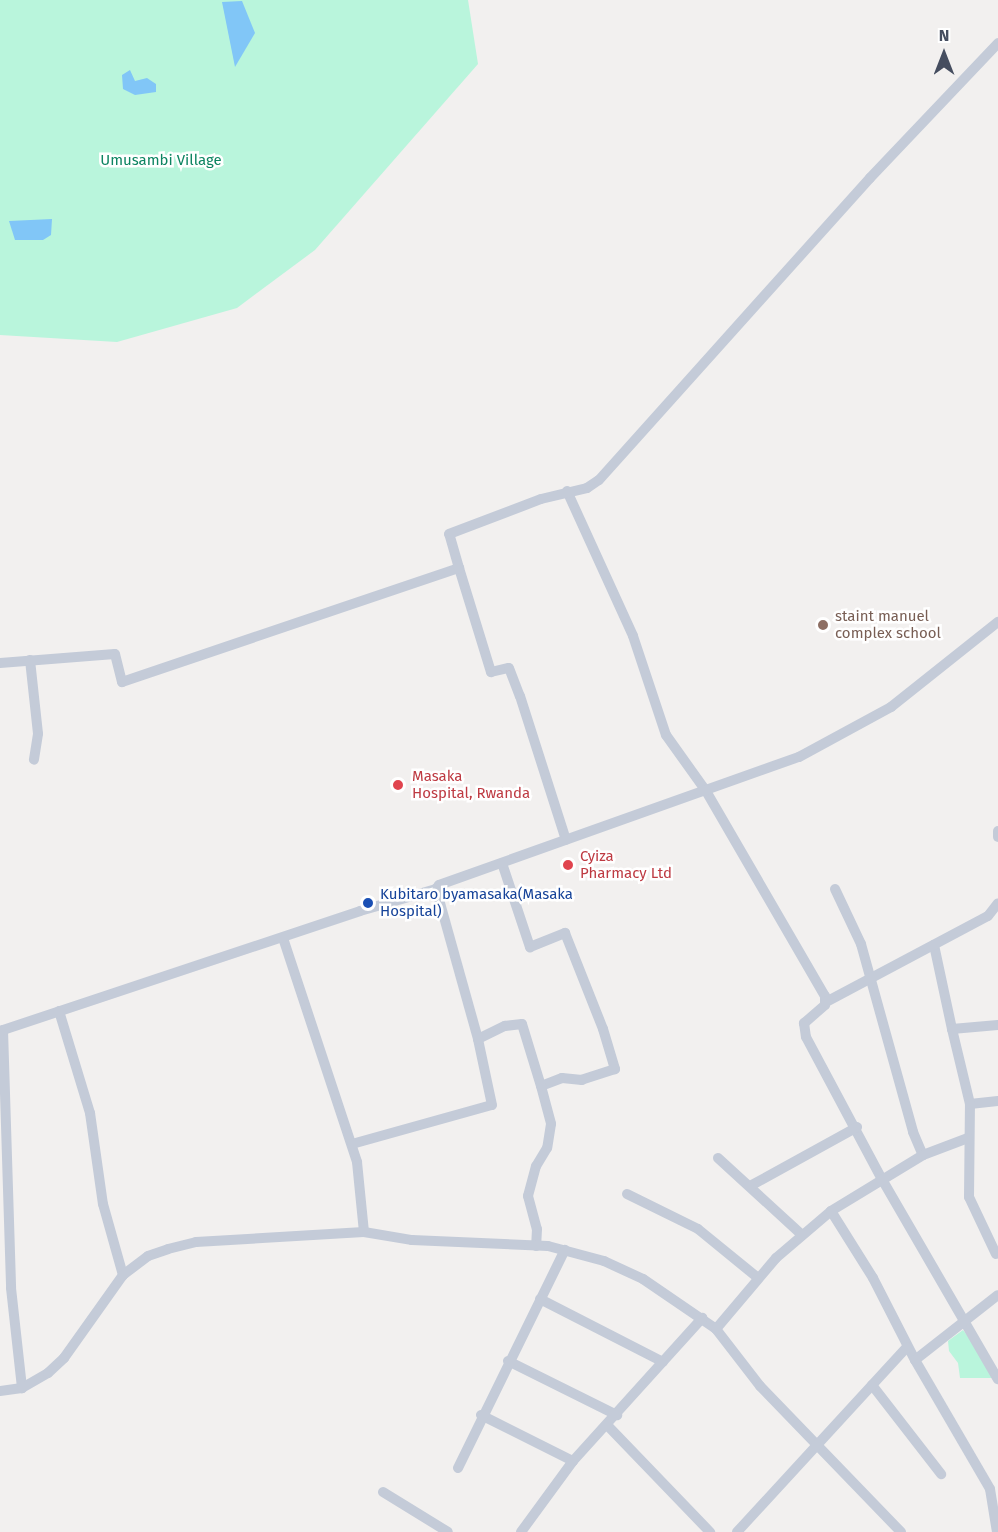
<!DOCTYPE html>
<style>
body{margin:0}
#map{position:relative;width:998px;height:1532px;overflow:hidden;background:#f2f0ef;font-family:"Fira Sans",sans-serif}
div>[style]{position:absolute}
.green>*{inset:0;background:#b9f5dc}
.water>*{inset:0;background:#81c6f7}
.minor>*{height:10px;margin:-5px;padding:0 5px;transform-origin:5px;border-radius:5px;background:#c4cbd8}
.dots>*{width:16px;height:16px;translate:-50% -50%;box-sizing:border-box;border:3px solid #fff;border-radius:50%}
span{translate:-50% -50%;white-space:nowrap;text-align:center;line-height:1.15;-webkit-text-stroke:5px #fff;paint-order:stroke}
.park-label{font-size:15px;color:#0c8461}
.education-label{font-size:15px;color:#785e54}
.left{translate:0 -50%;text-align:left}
.health-label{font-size:15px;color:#be3a42}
.transit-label{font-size:15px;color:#164399}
.north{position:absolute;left:914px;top:24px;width:60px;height:60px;-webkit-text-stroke:4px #fff;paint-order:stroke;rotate:0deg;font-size:16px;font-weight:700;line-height:24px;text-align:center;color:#454d5f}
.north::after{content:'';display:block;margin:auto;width:21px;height:27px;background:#454d5f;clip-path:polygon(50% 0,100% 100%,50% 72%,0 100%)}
</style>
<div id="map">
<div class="green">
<div style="clip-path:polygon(0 0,468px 0,478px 64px,315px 250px,237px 308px,117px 342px,0 335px)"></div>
<div style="clip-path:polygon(963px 1330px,974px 1344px,993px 1378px,960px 1378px,958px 1363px,949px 1351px,948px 1341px)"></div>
</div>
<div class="water">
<div style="clip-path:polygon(242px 1px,255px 33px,235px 67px,222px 2px)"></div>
<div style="clip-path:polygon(130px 70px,135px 81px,147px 78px,156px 84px,156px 92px,135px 95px,123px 89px,122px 75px)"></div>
<div style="clip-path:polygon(52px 219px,51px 235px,43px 240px,15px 240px,9px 221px)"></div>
</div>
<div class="minor">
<div style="left:567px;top:491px;width:159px;rotate:65.5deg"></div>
<div style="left:633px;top:636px;width:104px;rotate:71.6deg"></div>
<div style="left:666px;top:735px;width:69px;rotate:54.5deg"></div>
<div style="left:706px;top:791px;width:237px;rotate:59.9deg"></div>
<div style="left:825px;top:996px;width:9px;rotate:90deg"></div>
<div style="left:825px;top:1005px;width:28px;rotate:139deg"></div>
<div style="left:804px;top:1023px;width:14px;rotate:82deg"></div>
<div style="left:806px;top:1037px;width:163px;rotate:61.9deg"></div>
<div style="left:883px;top:1181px;width:229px;rotate:59.9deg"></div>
<div style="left:459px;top:568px;width:109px;rotate:72.9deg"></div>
<div style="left:491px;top:672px;width:18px;rotate:-13deg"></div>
<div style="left:509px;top:668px;width:30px;rotate:69deg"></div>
<div style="left:520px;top:696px;width:151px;rotate:72.3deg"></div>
<div style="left:30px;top:660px;width:74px;rotate:83.8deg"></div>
<div style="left:38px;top:734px;width:26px;rotate:99deg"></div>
<div style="left:0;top:663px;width:115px;rotate:-4.5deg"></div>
<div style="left:115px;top:654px;width:29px;rotate:76deg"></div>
<div style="left:122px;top:682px;width:356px;rotate:-18.7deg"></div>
<div style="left:459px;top:568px;width:35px;rotate:-106deg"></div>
<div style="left:449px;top:534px;width:98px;rotate:-20.8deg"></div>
<div style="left:541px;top:499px;width:47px;rotate:-13.4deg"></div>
<div style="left:587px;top:488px;width:14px;rotate:-34deg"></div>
<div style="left:599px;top:480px;width:406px;rotate:-48.1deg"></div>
<div style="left:870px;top:178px;width:186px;rotate:-46.5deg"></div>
<div style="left:998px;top:831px;width:6px;rotate:90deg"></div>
<div style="left:502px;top:863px;width:89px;rotate:71.6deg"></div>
<div style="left:530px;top:947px;width:38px;rotate:-22deg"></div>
<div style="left:565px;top:933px;width:103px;rotate:68.4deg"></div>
<div style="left:603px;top:1029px;width:42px;rotate:73.3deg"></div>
<div style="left:615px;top:1069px;width:35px;rotate:162deg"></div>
<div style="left:582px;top:1080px;width:20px;rotate:-174deg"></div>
<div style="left:562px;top:1078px;width:22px;rotate:159deg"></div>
<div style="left:541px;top:1086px;width:39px;rotate:75deg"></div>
<div style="left:551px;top:1124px;width:24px;rotate:99deg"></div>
<div style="left:547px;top:1148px;width:21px;rotate:121deg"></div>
<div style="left:536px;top:1166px;width:31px;rotate:105deg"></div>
<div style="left:528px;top:1196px;width:34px;rotate:75deg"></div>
<div style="left:537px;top:1229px;width:17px;rotate:93deg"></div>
<div style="left:835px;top:889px;width:61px;rotate:64.7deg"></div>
<div style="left:861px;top:944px;width:195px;rotate:74.5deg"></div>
<div style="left:913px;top:1132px;width:25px;rotate:67deg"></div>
<div style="left:283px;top:938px;width:236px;rotate:71.7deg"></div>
<div style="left:357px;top:1162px;width:70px;rotate:84.3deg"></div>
<div style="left:934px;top:945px;width:86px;rotate:77.9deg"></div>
<div style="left:826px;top:1002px;width:183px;rotate:-28deg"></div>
<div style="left:988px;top:916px;width:16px;rotate:-52deg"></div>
<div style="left:59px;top:1011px;width:107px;rotate:73.1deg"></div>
<div style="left:90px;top:1113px;width:92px;rotate:81.9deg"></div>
<div style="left:103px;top:1204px;width:74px;rotate:74.3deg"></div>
<div style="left:3px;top:1030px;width:258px;rotate:88.2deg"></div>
<div style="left:11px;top:1288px;width:101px;rotate:83.7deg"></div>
<div style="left:0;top:1031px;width:379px;rotate:-18.4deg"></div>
<div style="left:360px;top:911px;width:79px;rotate:-16.1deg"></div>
<div style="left:436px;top:889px;width:5px;rotate:-53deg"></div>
<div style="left:439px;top:885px;width:382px;rotate:-19.6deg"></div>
<div style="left:799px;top:757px;width:105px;rotate:-28.5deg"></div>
<div style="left:891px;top:707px;width:137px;rotate:-38.5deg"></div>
<div style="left:478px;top:1039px;width:30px;rotate:-26deg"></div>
<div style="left:505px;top:1026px;width:17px;rotate:-7deg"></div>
<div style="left:522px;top:1024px;width:65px;rotate:73deg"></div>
<div style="left:970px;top:1104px;width:28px;rotate:-6deg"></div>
<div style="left:352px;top:1144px;width:145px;rotate:-15.6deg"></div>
<div style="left:492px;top:1105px;width:67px;rotate:-102deg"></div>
<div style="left:478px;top:1039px;width:156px;rotate:-105.6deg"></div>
<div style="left:718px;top:1158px;width:114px;rotate:42.5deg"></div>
<div style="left:752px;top:1185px;width:120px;rotate:-28.9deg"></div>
<div style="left:627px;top:1194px;width:79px;rotate:26.2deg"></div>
<div style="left:698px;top:1229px;width:77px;rotate:39.2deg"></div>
<div style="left:831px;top:1211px;width:79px;rotate:57.9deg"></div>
<div style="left:873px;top:1278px;width:92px;rotate:62.9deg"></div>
<div style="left:915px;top:1360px;width:105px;rotate:-38.1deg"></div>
<div style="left:996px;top:1254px;width:63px;rotate:-115.3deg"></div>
<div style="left:969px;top:1197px;width:93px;rotate:-89.4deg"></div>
<div style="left:970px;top:1104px;width:77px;rotate:-103.5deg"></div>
<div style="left:952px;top:1029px;width:46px;rotate:-5deg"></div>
<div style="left:540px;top:1299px;width:138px;rotate:27.1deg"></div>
<div style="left:716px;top:1329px;width:93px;rotate:-49.8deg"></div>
<div style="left:776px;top:1258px;width:72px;rotate:-40.5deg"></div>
<div style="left:831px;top:1211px;width:108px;rotate:-31.3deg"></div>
<div style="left:923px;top:1155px;width:48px;rotate:-20.7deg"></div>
<div style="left:915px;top:1360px;width:149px;rotate:59.8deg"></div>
<div style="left:990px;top:1489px;width:44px;rotate:80.8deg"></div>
<div style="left:508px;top:1361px;width:122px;rotate:26.4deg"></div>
<div style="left:872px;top:1385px;width:113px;rotate:52.2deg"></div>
<div style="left:0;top:1391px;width:22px;rotate:-8deg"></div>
<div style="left:22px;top:1388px;width:30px;rotate:-30deg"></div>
<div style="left:48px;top:1373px;width:22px;rotate:-43deg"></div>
<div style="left:64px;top:1358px;width:102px;rotate:-54.6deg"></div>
<div style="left:123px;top:1275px;width:31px;rotate:-37deg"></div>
<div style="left:148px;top:1256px;width:21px;rotate:-19deg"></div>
<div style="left:168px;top:1249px;width:29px;rotate:-14deg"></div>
<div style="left:196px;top:1242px;width:168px;rotate:-3.4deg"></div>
<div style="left:364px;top:1232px;width:49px;rotate:9.5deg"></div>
<div style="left:412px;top:1240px;width:136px;rotate:2.5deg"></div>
<div style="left:548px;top:1246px;width:58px;rotate:15deg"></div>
<div style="left:604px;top:1261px;width:43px;rotate:24.8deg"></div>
<div style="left:643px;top:1279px;width:88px;rotate:34.4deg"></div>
<div style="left:716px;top:1329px;width:72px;rotate:52.3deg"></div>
<div style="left:760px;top:1386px;width:203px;rotate:46deg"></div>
<div style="left:481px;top:1415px;width:103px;rotate:26.6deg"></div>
<div style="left:607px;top:1425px;width:149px;rotate:46.1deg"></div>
<div style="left:458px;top:1468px;width:243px;rotate:-63.9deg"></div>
<div style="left:383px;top:1492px;width:76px;rotate:31.6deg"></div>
<div style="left:521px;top:1532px;width:88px;rotate:-53.8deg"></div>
<div style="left:573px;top:1461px;width:193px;rotate:-47.9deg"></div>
<div style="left:737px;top:1532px;width:251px;rotate:-47.4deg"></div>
</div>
<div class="dots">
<div style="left:823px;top:625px;background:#8d6e63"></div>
<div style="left:398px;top:785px;background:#e0444e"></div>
<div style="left:568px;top:865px;background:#e0444e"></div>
<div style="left:368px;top:903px;background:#1a4fb4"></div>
</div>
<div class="park-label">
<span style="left:161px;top:161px">Umusambi Village</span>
</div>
<div class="education-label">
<span class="left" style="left:835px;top:625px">staint manuel<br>complex school</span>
</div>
<div class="health-label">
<span class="left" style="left:412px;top:785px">Masaka<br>Hospital, Rwanda</span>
<span class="left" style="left:580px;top:865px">Cyiza<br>Pharmacy Ltd</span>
</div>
<div class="transit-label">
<span class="left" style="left:380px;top:903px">Kubitaro byamasaka(Masaka<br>Hospital)</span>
</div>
<div class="north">N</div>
</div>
